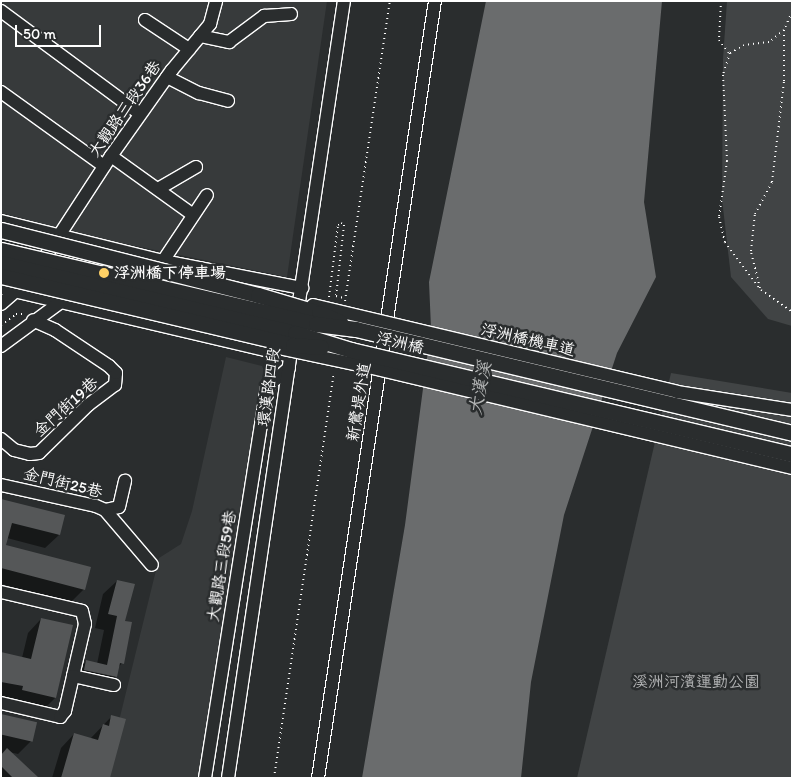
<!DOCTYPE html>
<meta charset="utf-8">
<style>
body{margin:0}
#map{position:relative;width:793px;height:779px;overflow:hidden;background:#2a2d2e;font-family:Itim,"LXGW WenKai TC",sans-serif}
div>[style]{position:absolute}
.built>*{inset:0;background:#373a3b}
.green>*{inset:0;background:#414445}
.water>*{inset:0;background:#6a6c6d}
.shadow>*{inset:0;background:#0007}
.building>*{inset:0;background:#555758;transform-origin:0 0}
.path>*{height:2px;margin-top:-1px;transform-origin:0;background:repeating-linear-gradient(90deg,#fff 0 1px,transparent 0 5px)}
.roads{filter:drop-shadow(1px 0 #fff) drop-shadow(-1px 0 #fff) drop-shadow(0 1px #fff) drop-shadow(0 -1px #fff)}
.minor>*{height:12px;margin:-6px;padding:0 6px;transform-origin:6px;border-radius:6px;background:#2a2d2e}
.bridges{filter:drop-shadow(1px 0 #fff) drop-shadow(-1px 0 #fff) drop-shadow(0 1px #fff) drop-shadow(0 -1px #fff)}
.minor-bridge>*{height:12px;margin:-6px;padding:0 6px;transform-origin:6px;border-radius:6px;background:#2a2d2e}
.major-bridge>*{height:15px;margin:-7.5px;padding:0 7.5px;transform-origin:7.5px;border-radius:7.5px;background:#2a2d2e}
.dots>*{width:14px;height:14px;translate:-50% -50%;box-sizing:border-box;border:2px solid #2a2d2e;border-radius:50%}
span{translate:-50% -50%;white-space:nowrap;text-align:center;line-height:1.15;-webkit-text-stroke:5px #2a2d2e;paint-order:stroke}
.street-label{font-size:16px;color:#fff}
.poi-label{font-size:16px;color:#fff;font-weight:700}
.left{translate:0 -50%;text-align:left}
.park-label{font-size:16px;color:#b3b4b5}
.water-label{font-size:18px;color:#b4b6b6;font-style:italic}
.frame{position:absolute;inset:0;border:2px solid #fff;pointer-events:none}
.scale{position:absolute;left:15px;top:25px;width:86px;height:22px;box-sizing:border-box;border:2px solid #fff;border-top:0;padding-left:6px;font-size:15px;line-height:18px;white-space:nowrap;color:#fff;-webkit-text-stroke:4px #2a2d2e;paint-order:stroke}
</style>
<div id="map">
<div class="built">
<div style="clip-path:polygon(1px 1px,327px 1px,287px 277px,101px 239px,1px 213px)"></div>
<div style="clip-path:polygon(226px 357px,262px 366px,271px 386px,212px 778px,105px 778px,159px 558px,181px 544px,192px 511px)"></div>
</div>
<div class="green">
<div style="clip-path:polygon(727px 1px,792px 1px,792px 326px,768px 319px,731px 277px,722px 199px,723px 59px)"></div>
<div style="clip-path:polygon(671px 373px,792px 393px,792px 778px,577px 778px)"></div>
</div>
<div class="water">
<div style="clip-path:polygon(486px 1px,662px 1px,644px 202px,656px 277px,617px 353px,564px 515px,531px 682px,521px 778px,362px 778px,405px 525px,431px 328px,429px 282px)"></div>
</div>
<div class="shadow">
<div style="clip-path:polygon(1px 500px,59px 535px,45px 548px,7px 538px,5px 546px,84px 589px,70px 603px,1px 584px)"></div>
<div style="clip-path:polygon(117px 581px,124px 622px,122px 663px,118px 668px,115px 677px,102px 690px,71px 683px,73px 675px,86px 661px,97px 664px,104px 630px,95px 628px,103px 594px)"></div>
<div style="clip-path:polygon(41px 619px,55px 698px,42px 711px,1px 698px,1px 653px,22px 658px,28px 633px)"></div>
<div style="clip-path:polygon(1px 715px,32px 740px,18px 754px,9px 752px,37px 778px,1px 778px)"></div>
<div style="clip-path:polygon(112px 716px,109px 778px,52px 778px,61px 748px,74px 734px,90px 739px)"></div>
</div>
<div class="building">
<div style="clip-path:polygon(1px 499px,65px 515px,60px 535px,12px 523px,6px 545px,91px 567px,85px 590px,1px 568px)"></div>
<div style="clip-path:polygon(117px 580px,135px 584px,125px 621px,132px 622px,124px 664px,120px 663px,117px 677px,84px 670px,86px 660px,107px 665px,117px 616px,108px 614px)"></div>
<div style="clip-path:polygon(41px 618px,73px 625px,56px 698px,22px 690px,23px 686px,1px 682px,1px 652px,31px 659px)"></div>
<div style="left:1px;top:714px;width:37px;height:20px;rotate:13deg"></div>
<div style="clip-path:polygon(111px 715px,126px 719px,110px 778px,61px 778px,74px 733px,98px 740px,103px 724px,109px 726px)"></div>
<div style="clip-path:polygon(7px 748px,39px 778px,13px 778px,1px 766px,1px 755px)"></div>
</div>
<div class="path">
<div style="left:721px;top:1px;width:39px;rotate:93deg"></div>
<div style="left:719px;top:40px;width:16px;rotate:52deg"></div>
<div style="left:792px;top:12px;width:20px;rotate:114deg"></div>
<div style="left:784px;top:30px;width:19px;rotate:141deg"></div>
<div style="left:769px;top:42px;width:25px;rotate:173deg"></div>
<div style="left:744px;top:45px;width:16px;rotate:150deg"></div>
<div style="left:730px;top:53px;width:23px;rotate:108deg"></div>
<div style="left:723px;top:75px;width:86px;rotate:87.3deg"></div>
<div style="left:727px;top:161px;width:57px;rotate:98.1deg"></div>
<div style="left:719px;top:217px;width:26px;rotate:77deg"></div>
<div style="left:725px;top:242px;width:60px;rotate:53.1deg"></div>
<div style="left:761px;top:290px;width:38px;rotate:35deg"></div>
<div style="left:760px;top:288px;width:38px;rotate:-104deg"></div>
<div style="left:751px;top:251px;width:37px;rotate:-84deg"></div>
<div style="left:755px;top:214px;width:36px;rotate:-62deg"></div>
<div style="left:772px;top:182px;width:102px;rotate:-83.2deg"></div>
<div style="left:784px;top:81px;width:51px;rotate:-90deg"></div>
<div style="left:329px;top:297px;width:73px;rotate:-82.9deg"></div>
<div style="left:338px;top:225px;width:4px;rotate:-34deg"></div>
<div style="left:341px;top:223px;width:4px;rotate:34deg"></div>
<div style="left:344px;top:225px;width:71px;rotate:96.4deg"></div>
<div style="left:336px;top:296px;width:8px;rotate:14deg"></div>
<div style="left:345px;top:301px;width:303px;rotate:-81.5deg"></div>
<div style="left:1px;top:325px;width:19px;rotate:-36deg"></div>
<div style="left:16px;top:314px;width:7px"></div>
<div style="left:274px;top:778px;width:410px;rotate:-81.6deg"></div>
</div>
<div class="roads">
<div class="minor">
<div style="left:1px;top:11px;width:173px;rotate:36.5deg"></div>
<div style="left:145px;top:20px;width:53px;rotate:33.4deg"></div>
<div style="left:200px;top:36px;width:30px;rotate:12deg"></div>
<div style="left:229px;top:42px;width:44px;rotate:-36.6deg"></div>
<div style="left:264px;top:16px;width:27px;rotate:-4deg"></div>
<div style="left:167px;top:77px;width:36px;rotate:27deg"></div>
<div style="left:199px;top:93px;width:30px;rotate:15deg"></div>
<div style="left:1px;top:92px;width:127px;rotate:35.7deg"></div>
<div style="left:111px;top:156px;width:101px;rotate:35.7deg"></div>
<div style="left:158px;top:189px;width:44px;rotate:-30.1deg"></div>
<div style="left:1px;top:221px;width:167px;rotate:13.9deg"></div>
<div style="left:163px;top:261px;width:142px;rotate:11deg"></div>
<div style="left:163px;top:261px;width:79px;rotate:-56.3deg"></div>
<div style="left:1px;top:288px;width:297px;rotate:13.2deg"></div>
<div style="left:1px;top:304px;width:41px;rotate:-41.1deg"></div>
<div style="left:32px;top:277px;width:145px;rotate:-56.9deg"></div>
<div style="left:111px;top:156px;width:105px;rotate:-54.7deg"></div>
<div style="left:172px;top:70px;width:60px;rotate:-50.4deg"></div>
<div style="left:210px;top:24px;width:24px;rotate:-75deg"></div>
<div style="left:297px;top:315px;width:317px;rotate:-81.5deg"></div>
<div style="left:1px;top:346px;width:74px;rotate:-36.3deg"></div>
<div style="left:1px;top:439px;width:17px;rotate:40deg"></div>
<div style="left:14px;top:450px;width:16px;rotate:14deg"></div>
<div style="left:30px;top:454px;width:9px;rotate:-6deg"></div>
<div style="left:39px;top:453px;width:69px;rotate:-44.4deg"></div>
<div style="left:88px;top:405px;width:34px;rotate:-37deg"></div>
<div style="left:115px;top:385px;width:12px;rotate:-85deg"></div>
<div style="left:116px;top:373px;width:10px;rotate:-135deg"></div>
<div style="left:109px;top:366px;width:65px;rotate:-146.3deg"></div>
<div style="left:55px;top:330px;width:24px;rotate:-156deg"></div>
<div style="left:1px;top:485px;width:97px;rotate:12.5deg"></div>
<div style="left:96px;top:506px;width:10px;rotate:24deg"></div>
<div style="left:105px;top:510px;width:72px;rotate:49.5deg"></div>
<div style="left:105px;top:510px;width:14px;rotate:-12deg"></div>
<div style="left:119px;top:507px;width:27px;rotate:-77deg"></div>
<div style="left:1px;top:592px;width:83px;rotate:13.2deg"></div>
<div style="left:82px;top:611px;width:13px;rotate:77deg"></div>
<div style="left:85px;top:624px;width:53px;rotate:103deg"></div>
<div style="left:1px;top:703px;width:61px;rotate:13.3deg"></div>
<div style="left:60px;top:717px;width:8px;rotate:-50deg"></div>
<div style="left:65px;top:711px;width:36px;rotate:-77deg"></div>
<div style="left:73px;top:676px;width:42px;rotate:12.4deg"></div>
<div style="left:205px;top:778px;width:396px;rotate:-81deg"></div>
<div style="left:267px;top:387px;width:29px;rotate:-41deg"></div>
<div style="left:228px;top:778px;width:443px;rotate:-81.6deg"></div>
<div style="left:318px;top:778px;width:786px;rotate:-81.44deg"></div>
</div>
</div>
<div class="bridges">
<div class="minor-bridge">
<div style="left:313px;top:305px;width:374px;rotate:13.4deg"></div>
<div style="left:677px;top:392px;width:116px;rotate:8.9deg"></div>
<div style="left:283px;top:349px;width:83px;rotate:11.9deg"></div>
<div style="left:364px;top:366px;width:440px;rotate:13.4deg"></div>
</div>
<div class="major-bridge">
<div style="left:1px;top:230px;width:265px;rotate:14.2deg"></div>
<div style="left:258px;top:295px;width:64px;rotate:16.4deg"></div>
<div style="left:319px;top:313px;width:23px;rotate:23deg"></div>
<div style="left:1px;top:250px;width:324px;rotate:13.2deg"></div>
<div style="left:316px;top:324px;width:40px;rotate:7.1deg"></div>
<div style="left:356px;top:329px;width:448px;rotate:13.4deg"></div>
<div style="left:1px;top:263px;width:302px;rotate:13.4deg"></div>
<div style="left:295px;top:333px;width:59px;rotate:16.9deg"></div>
<div style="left:351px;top:350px;width:453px;rotate:13.3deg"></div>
<div style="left:1px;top:276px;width:300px;rotate:13.3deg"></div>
<div style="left:293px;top:345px;width:28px;rotate:4deg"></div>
</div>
</div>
<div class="dots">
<div style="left:104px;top:273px;background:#ffd166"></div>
</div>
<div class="street-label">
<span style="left:125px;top:109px;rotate:-55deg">大觀路三段36巷</span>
<span style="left:528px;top:340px;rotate:13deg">浮洲橋機車道</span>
<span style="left:400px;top:343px;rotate:13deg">浮洲橋</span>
<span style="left:269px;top:387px;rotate:-82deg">環漢路四段</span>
<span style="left:359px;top:402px;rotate:-81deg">新鶯堤外道</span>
<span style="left:66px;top:407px;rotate:-42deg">金門街19巷</span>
<span style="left:63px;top:483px;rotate:14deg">金門街25巷</span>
<span style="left:222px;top:566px;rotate:-81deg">大觀路三段59巷</span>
</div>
<div class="poi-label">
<span class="left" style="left:114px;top:273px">浮洲橋下停車場</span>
</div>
<div class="park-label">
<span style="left:696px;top:682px">溪洲河濱運動公園</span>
</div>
<div class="water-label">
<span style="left:480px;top:388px;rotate:-79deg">大漢溪</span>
</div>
<div class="frame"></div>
<div class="scale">50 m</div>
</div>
